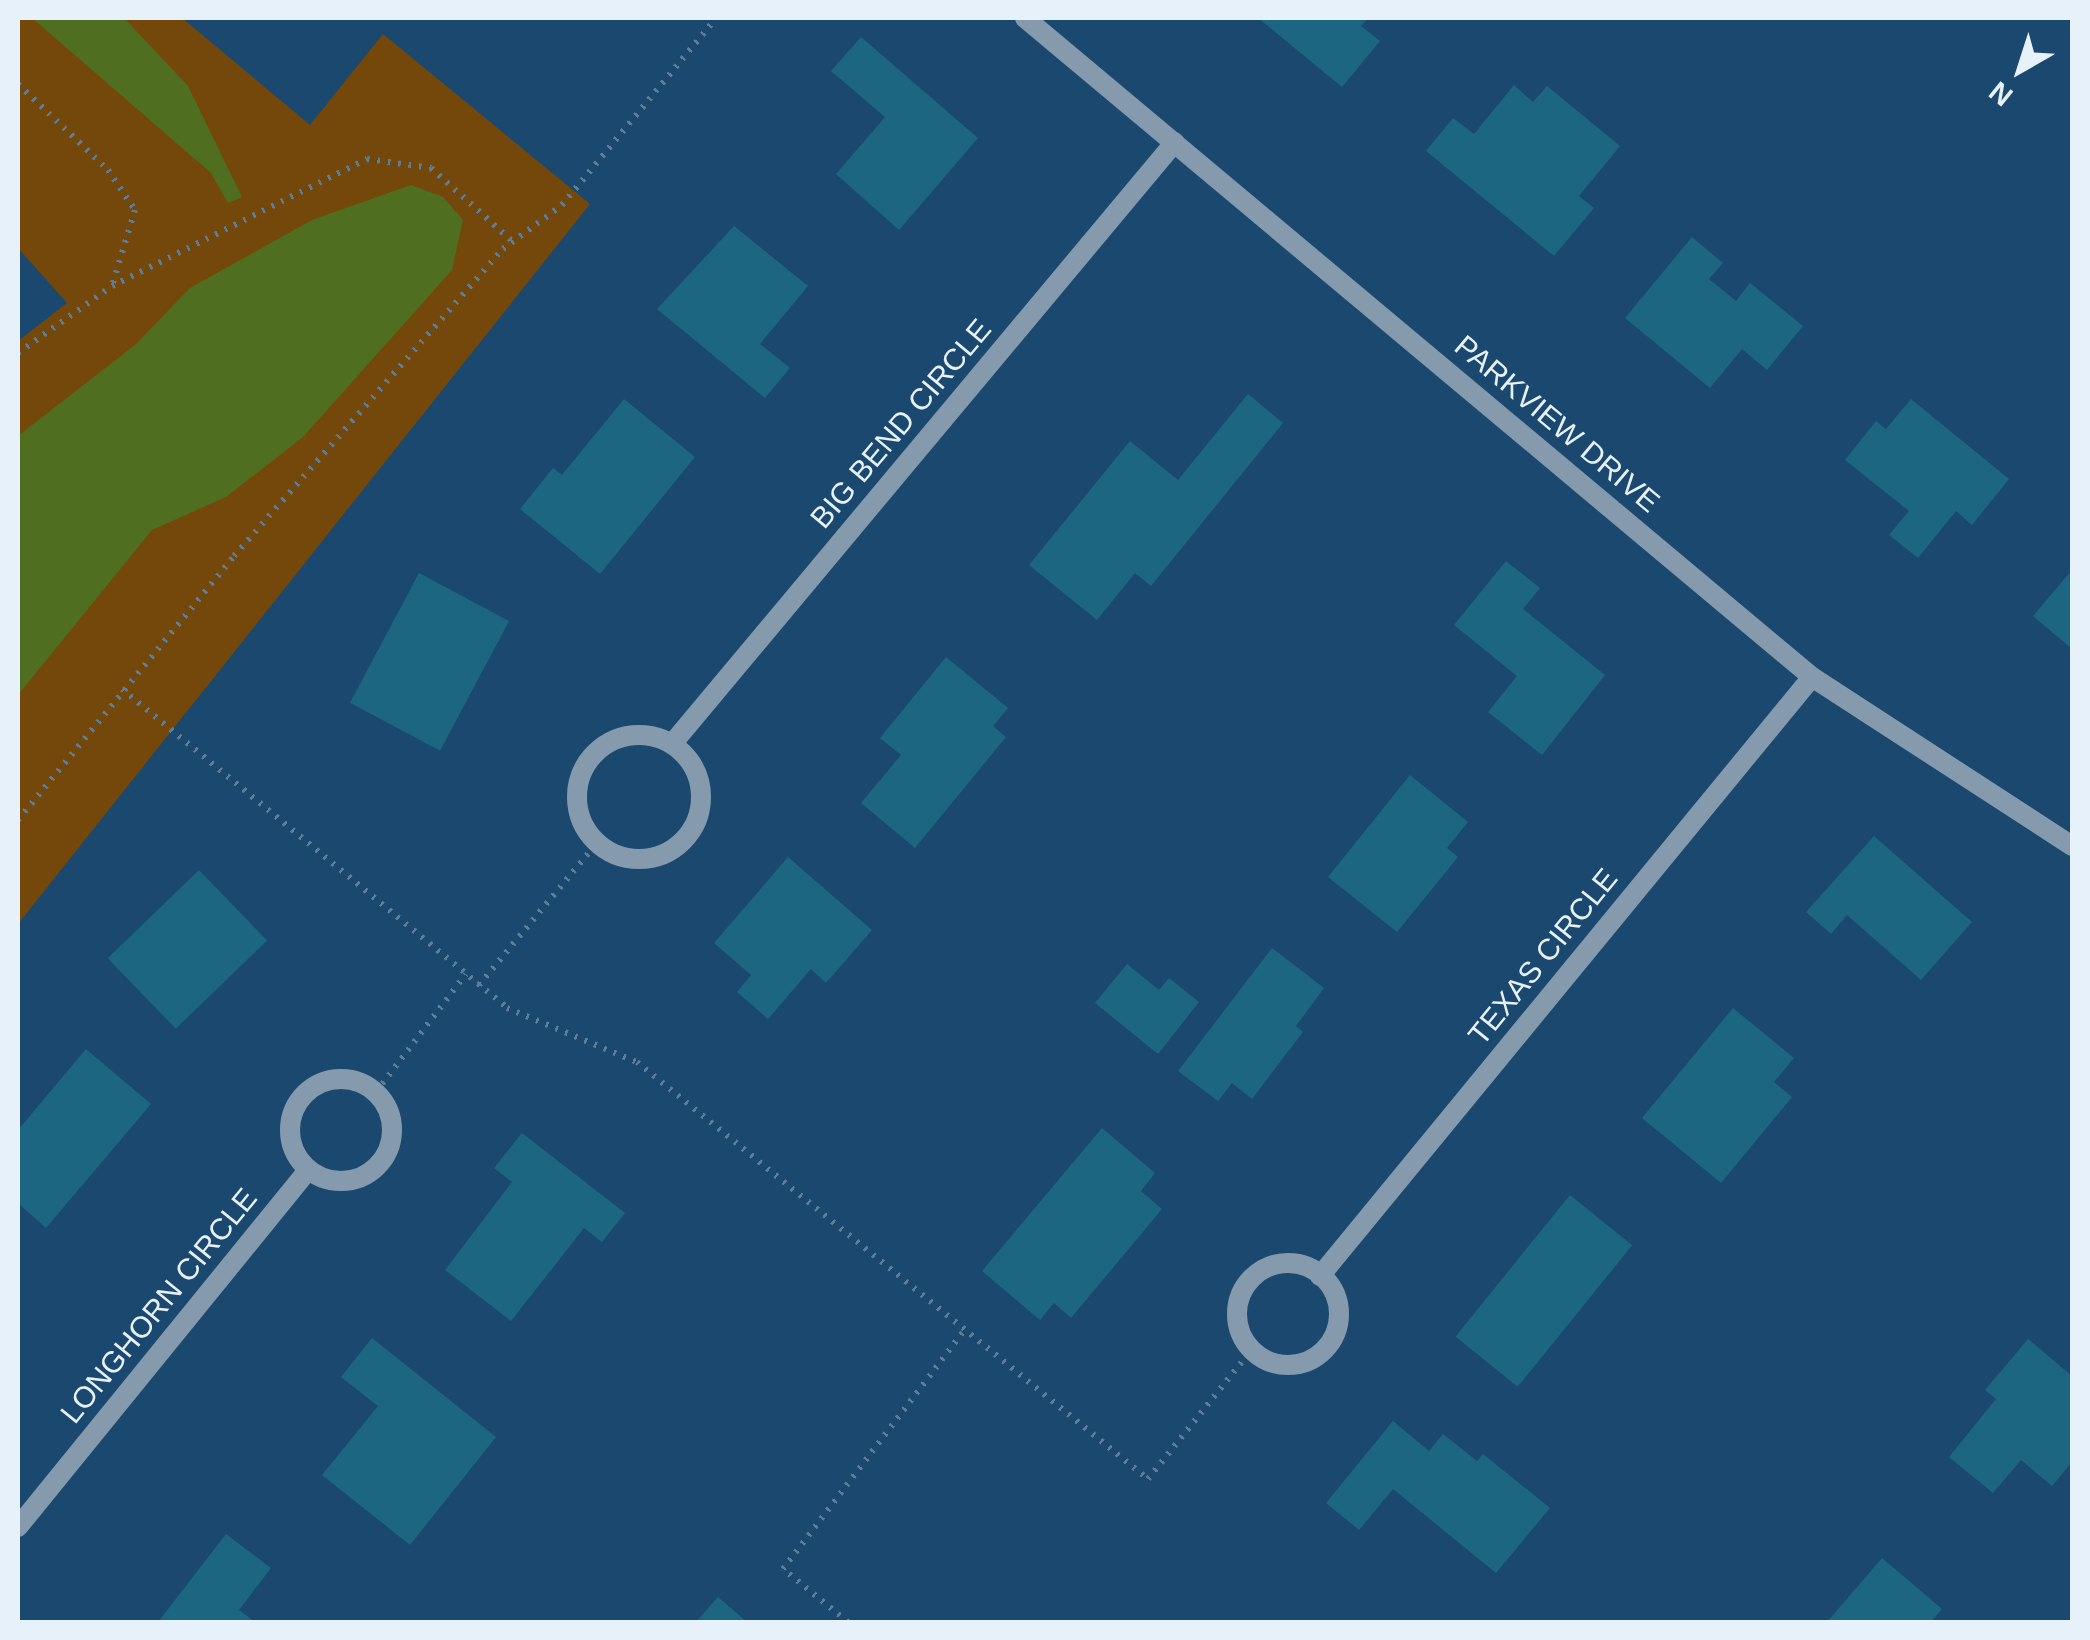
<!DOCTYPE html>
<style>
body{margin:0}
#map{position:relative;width:2090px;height:1640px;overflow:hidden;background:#1b486f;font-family:Helvetica,sans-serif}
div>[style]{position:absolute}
.green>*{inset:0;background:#74480a}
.water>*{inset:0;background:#506e20}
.building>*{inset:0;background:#1c6682;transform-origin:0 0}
.path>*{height:6px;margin-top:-3px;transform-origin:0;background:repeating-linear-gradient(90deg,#5c7e9b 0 2.5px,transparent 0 10.5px)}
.minor>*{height:20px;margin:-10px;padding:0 10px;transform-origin:10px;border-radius:10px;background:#869aae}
.minor>.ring{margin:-10px;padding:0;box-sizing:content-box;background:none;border:20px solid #869aae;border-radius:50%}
span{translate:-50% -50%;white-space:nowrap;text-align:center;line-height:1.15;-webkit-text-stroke:9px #1b486f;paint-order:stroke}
.street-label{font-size:30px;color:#e7f1fa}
.frame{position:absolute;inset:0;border:20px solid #e7f1fa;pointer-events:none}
.north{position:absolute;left:1970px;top:20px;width:100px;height:100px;-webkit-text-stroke:8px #1b486f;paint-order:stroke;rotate:219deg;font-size:28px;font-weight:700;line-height:40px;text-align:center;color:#e7f1fa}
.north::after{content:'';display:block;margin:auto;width:35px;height:45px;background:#e7f1fa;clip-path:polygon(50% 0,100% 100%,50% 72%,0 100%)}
</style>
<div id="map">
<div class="green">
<div style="clip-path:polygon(18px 18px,182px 18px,310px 125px,383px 34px,590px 204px,18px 924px,18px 341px,67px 303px,18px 248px)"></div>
</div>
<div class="water">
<div style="clip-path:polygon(32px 18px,126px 20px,188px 86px,242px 197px,228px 203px,211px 173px)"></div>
<div style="clip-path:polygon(411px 185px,443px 197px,463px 220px,452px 270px,303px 437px,226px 497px,152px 530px,18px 695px,18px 436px,135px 345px,190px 288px,312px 220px)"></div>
</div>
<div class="building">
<div style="clip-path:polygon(1258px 18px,1368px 18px,1361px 26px,1380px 41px,1342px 87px)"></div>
<div style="clip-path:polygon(861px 37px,978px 138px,899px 230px,836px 174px,885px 117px,831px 71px)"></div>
<div style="clip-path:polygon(1514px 85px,1533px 102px,1547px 86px,1620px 146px,1579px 196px,1594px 208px,1554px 256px,1426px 151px,1453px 118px,1474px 134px)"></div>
<div style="clip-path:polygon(734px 226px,808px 286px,760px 344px,790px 368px,765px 398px,657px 309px)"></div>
<div style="clip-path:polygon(1692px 237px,1723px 263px,1709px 279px,1736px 301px,1750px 283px,1803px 326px,1767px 370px,1742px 349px,1710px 388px,1625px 318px)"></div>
<div style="clip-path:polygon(1248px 394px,1283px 423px,1151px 586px,1135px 573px,1097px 620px,1029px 565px,1130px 441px,1178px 480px)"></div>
<div style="clip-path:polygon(624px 399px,695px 457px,600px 574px,520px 509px,553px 468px,562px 475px)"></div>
<div style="clip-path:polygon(1911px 399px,2009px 479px,1972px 525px,1956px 511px,1918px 558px,1889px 535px,1909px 511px,1845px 460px,1876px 421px,1886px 429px)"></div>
<div style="clip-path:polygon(1506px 561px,1540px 588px,1523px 609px,1605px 675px,1542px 755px,1488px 712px,1517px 676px,1454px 625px)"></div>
<div style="clip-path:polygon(2072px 570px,2072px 649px,2033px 616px)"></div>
<div style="left:419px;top:573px;width:102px;height:147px;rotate:28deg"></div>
<div style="clip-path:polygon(946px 657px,1008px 708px,993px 726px,1006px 737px,915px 848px,861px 803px,901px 755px,880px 738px)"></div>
<div style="clip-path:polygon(1410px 775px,1468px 822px,1447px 848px,1458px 857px,1397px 932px,1328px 877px)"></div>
<div style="clip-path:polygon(1874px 836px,1972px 922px,1921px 980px,1847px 915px,1831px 934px,1806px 912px)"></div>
<div style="clip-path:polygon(788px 857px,872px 930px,826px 983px,811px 969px,768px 1019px,737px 992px,751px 975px,714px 943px)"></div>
<div style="left:199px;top:870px;width:98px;height:127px;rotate:46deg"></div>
<div style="clip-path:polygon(1272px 948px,1324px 988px,1296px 1026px,1303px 1032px,1252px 1099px,1232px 1083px,1218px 1101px,1178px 1071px)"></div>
<div style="clip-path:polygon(1127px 964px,1159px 990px,1169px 978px,1199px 1002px,1158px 1054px,1095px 1003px)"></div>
<div style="clip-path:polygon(1733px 1008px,1794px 1058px,1774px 1082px,1792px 1097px,1721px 1183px,1642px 1118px)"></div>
<div style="clip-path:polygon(86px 1049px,151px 1104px,46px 1228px,18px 1203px,18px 1130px)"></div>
<div style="clip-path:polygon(1102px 1128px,1155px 1173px,1141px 1191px,1162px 1209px,1071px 1318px,1054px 1303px,1040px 1320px,982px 1271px)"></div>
<div style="clip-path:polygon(522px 1133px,625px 1213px,602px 1242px,584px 1228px,511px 1321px,445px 1270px,512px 1182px,494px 1168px)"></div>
<div style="left:1570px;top:1195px;width:80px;height:182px;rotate:39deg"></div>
<div style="clip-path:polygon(372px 1338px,496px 1437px,410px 1545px,322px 1475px,378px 1406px,341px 1377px)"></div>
<div style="clip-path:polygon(2028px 1339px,2072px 1376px,2072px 1462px,2052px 1486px,2021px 1460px,1993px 1493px,1949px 1457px,1996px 1399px,1985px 1390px)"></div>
<div style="clip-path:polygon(1393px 1421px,1429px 1451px,1443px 1434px,1477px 1461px,1483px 1454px,1550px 1508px,1496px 1573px,1393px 1489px,1359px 1530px,1326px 1503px)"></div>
<div style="clip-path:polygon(226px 1534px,271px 1568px,239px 1610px,255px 1622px,158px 1622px)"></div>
<div style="clip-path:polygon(1882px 1558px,1942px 1609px,1931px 1622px,1827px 1622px)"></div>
<div style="clip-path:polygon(718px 1597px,747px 1622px,696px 1622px)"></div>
</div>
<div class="path">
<div style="left:18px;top:84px;width:124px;rotate:43.7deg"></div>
<div style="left:108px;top:170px;width:48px;rotate:56deg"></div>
<div style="left:135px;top:210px;width:79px;rotate:106.8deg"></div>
<div style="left:18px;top:353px;width:115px;rotate:-35.5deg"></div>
<div style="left:112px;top:286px;width:285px;rotate:-26.5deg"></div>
<div style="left:367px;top:159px;width:65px;rotate:8deg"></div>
<div style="left:431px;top:168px;width:109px;rotate:42deg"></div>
<div style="left:122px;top:689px;width:500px;rotate:39.6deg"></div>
<div style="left:507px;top:1008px;width:141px;rotate:22.6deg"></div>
<div style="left:637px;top:1062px;width:660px;rotate:39.22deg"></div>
<div style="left:1148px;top:1479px;width:166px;rotate:-51.3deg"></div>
<div style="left:18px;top:820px;width:341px;rotate:-50.7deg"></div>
<div style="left:234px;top:556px;width:408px;rotate:-48.8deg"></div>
<div style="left:503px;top:249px;width:74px;rotate:-36.7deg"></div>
<div style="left:562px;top:205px;width:242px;rotate:-50.5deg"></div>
<div style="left:479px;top:985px;width:185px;rotate:-50.3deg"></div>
<div style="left:376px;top:1092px;width:148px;rotate:-52.7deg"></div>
<div style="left:848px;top:1622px;width:84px;rotate:-140.8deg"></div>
<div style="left:783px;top:1569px;width:301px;rotate:-52.8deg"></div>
</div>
<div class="minor">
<div style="left:1025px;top:18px;width:1026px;rotate:39.94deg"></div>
<div style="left:1812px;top:677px;width:310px;rotate:33deg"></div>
<div class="ring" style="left:577px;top:735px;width:104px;height:104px"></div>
<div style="left:672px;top:744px;width:784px;rotate:-50.12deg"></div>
<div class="ring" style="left:290px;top:1079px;width:82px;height:82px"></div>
<div class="ring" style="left:1237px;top:1263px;width:82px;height:82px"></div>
<div style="left:1320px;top:1276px;width:775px;rotate:-50.6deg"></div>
<div style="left:18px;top:1527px;width:460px;rotate:-50.9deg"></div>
</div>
<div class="street-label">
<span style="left:901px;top:424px;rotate:-50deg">BIG BEND CIRCLE</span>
<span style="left:1557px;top:424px;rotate:40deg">PARKVIEW DRIVE</span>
<span style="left:1543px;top:957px;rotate:-51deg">TEXAS CIRCLE</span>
<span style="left:159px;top:1306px;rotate:-51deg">LONGHORN CIRCLE</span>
</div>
<div class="frame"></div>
<div class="north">N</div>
</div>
